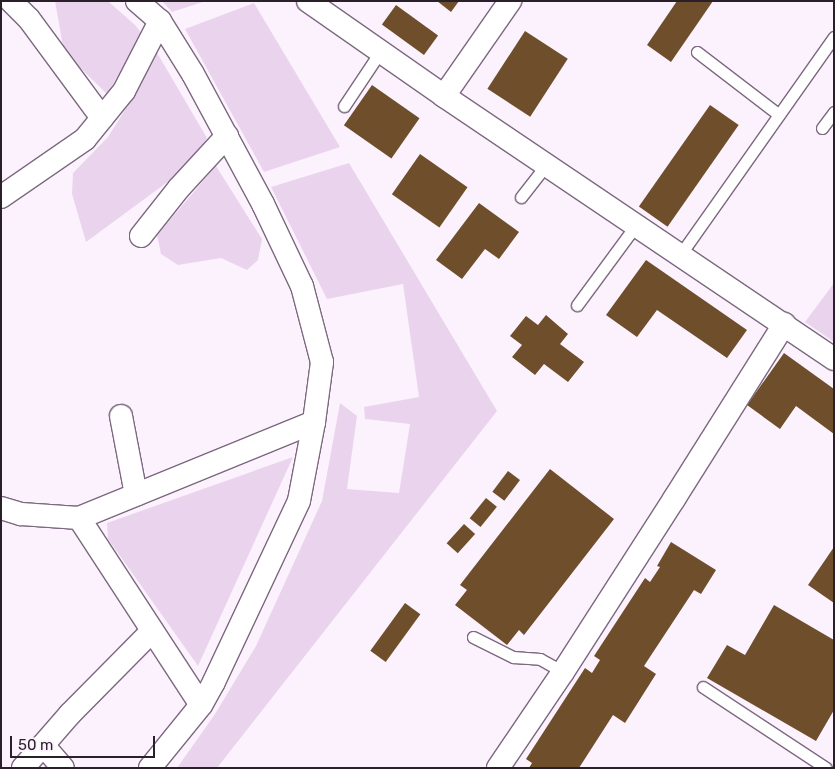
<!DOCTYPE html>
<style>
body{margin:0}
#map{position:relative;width:835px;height:769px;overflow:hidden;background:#fcf2fd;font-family:Rubik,sans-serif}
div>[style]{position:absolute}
.green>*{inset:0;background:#ead4ed}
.building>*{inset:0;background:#6f4e2c;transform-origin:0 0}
.roads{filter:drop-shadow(1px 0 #7d6880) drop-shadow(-1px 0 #7d6880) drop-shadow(0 1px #7d6880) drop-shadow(0 -1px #7d6880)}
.lane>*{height:11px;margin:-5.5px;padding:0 5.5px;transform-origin:5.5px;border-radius:5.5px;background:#fff}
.street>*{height:22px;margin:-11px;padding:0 11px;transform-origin:11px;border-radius:11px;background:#fff}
span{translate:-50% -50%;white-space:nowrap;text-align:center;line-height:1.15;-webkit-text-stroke:5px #fcf2fd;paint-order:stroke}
.frame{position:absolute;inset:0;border:2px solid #29202a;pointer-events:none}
.scale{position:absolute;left:10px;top:736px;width:145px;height:22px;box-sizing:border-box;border:2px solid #29202a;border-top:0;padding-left:6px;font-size:15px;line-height:18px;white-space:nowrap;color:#29202a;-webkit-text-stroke:4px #fcf2fd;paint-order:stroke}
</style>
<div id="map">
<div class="green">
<div style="clip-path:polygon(55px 1px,108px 1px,135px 25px,143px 35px,107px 94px,64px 52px)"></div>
<div style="clip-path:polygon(162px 1px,206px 1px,172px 12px)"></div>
<div style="clip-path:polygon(254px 3px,340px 147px,264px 172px,185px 29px)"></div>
<div style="clip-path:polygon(156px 51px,207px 138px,184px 170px,86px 242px,72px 194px,73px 173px,108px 137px,130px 102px)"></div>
<div style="clip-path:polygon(349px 163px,497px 411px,217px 768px,177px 768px,215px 714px,256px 646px,322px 501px,340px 403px,357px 416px,347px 489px,399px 493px,410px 424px,365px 419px,364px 407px,419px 397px,403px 284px,327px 299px,271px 187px)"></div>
<div style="clip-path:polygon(216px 166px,262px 239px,258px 260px,247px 270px,221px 258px,178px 265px,161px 254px,157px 235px)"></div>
<div style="clip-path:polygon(834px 283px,834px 342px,805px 322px)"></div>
<div style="clip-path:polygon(293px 457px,198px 666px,108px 539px,107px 523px)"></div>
</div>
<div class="building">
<div style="clip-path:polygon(437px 1px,459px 1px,451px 12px)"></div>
<div style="clip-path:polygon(677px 1px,713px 1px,671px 62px,647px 45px)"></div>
<div style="left:396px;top:5px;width:52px;height:24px;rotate:36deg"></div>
<div style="left:525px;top:31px;width:51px;height:69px;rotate:33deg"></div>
<div style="left:372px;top:85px;width:58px;height:49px;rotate:35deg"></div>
<div style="left:710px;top:105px;width:35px;height:124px;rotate:35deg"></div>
<div style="left:420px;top:154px;width:58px;height:49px;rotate:35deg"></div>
<div style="clip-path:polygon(479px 203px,519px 232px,499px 259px,485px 249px,462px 279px,436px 260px)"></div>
<div style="clip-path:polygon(646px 260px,747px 330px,727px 358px,657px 310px,637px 337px,606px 315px)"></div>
<div style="clip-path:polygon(546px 315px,568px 334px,560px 344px,584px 362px,568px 382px,544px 364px,535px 375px,512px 357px,522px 345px,510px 336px,526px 316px,538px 325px)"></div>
<div style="clip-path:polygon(784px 353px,834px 389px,834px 434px,796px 406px,780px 429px,747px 405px)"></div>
<div style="clip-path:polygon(550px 469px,614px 519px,524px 635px,519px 630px,507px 645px,455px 605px,467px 590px,460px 585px)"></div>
<div style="left:508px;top:471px;width:15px;height:26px;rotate:37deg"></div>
<div style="left:486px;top:498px;width:14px;height:26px;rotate:39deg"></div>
<div style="left:464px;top:524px;width:15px;height:26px;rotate:42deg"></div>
<div style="clip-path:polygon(671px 542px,716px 570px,701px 594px,694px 590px,644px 666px,656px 674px,625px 723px,613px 715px,579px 768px,529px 768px,532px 763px,526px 759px,585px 668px,592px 673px,600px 660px,594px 656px,645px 578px,650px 582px,660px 567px,657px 566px)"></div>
<div style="clip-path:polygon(834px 547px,834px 603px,808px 585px)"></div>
<div style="left:405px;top:603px;width:19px;height:59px;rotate:36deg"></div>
<div style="clip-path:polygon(774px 605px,834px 640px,834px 710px,816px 741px,707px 678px,727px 645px,745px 655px)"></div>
</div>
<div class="roads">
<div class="lane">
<div style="left:697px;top:52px;width:103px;rotate:37.5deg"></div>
<div style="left:344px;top:106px;width:65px;rotate:-56.3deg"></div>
<div style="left:822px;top:128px;width:20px;rotate:-53deg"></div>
<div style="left:521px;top:197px;width:41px;rotate:-52deg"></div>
<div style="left:680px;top:255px;width:267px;rotate:-54.8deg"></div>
<div style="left:577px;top:305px;width:99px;rotate:-53.6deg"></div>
<div style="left:473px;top:637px;width:45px;rotate:26.6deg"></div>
<div style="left:513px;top:657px;width:27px;rotate:4deg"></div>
<div style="left:540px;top:659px;width:26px;rotate:29deg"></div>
<div style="left:703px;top:687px;width:147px;rotate:33.4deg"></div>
</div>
<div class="street">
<div style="left:11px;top:1px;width:25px;rotate:45deg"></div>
<div style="left:29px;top:19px;width:123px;rotate:53.6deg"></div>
<div style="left:137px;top:1px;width:30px;rotate:41deg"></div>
<div style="left:160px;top:21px;width:62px;rotate:58.1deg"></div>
<div style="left:193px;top:74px;width:148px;rotate:61.7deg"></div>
<div style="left:263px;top:204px;width:91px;rotate:64.6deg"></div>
<div style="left:302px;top:286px;width:79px;rotate:75.3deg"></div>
<div style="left:322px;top:362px;width:61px;rotate:97.6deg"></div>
<div style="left:314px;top:422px;width:80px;rotate:100.8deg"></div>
<div style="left:299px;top:501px;width:200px;rotate:115.2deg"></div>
<div style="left:214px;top:682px;width:26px;rotate:119deg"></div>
<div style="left:201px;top:705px;width:81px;rotate:129deg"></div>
<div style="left:308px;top:1px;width:166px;rotate:34.9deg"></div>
<div style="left:444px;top:96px;width:470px;rotate:34deg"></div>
<div style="left:444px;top:96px;width:116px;rotate:-55.2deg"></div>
<div style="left:1px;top:197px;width:102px;rotate:-34.6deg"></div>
<div style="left:85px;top:139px;width:62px;rotate:-50.9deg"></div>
<div style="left:124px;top:91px;width:79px;rotate:-62.8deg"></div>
<div style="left:141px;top:236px;width:61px;rotate:-51.6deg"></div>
<div style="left:179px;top:188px;width:71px;rotate:-47.3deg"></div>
<div style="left:121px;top:416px;width:80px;rotate:79.2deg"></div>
<div style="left:1px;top:508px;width:21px;rotate:17deg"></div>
<div style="left:21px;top:514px;width:58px;rotate:3.9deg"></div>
<div style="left:79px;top:518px;width:254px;rotate:-22.2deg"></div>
<div style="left:79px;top:518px;width:223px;rotate:56.9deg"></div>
<div style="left:43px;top:745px;width:30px;rotate:49deg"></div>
<div style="left:23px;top:768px;width:72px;rotate:-49deg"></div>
<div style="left:70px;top:714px;width:117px;rotate:-45.3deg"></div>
<div style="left:498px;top:768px;width:116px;rotate:-55.9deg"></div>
<div style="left:563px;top:672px;width:206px;rotate:-57.3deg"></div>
<div style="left:674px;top:499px;width:207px;rotate:-57.8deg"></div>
</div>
</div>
<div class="frame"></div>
<div class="scale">50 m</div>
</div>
